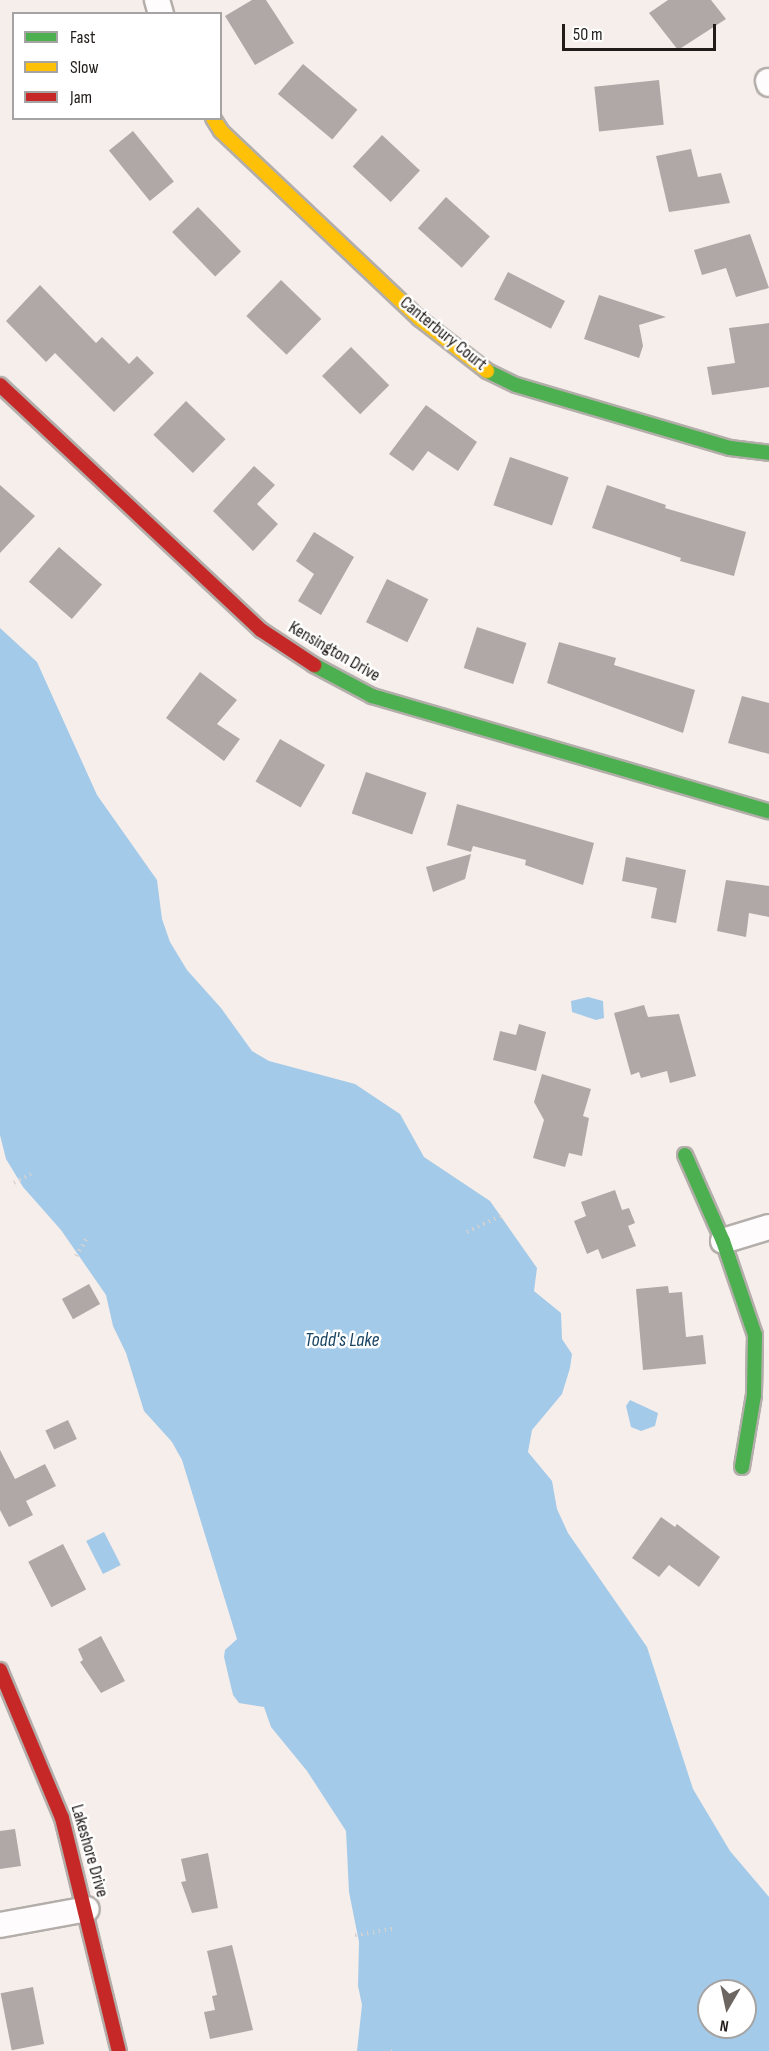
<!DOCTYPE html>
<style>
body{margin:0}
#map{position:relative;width:769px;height:2051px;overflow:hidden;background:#f6eeea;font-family:"Sofia Sans Condensed",sans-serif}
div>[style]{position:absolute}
.water>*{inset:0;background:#a4cae9;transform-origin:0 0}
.building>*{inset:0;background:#afa8a6;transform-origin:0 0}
.path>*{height:4px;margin-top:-2px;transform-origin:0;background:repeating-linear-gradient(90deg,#d4d2d0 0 1.5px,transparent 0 6px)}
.roads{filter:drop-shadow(2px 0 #b3aeaa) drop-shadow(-2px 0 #b3aeaa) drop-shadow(0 2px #b3aeaa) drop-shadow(0 -2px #b3aeaa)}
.street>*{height:24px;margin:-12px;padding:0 12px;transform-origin:12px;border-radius:12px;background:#fefcfc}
.fast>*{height:14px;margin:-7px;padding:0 7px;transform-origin:7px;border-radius:7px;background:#4caf50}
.slow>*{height:14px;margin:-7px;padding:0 7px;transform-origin:7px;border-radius:7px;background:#ffc107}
.jam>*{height:14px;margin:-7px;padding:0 7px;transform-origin:7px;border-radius:7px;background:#c62828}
span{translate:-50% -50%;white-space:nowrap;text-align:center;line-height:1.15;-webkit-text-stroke:5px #fff;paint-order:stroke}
.street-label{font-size:18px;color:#211c19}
.water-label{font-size:20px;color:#194463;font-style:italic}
.legend{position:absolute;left:12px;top:12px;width:210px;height:108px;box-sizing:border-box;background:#fff;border:2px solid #a6a4a3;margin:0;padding:8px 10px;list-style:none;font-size:18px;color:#211c19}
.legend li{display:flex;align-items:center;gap:12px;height:30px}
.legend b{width:30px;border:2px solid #a6a4a3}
.north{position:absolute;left:697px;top:1979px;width:60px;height:60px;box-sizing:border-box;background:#fff;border:2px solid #a6a4a3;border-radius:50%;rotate:189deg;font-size:16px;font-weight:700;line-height:24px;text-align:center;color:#211c19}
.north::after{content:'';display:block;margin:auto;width:21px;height:27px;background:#6c6662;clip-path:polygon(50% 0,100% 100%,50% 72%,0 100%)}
.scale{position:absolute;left:562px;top:24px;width:154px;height:27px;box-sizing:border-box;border:3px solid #211c19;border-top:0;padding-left:8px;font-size:18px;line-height:21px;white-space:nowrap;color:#211c19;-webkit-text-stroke:4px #fff;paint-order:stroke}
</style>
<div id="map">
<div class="water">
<div style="clip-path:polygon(evenodd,0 628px,37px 662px,97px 795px,157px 880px,162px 919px,170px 942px,187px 970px,221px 1008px,252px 1051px,269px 1061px,355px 1084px,400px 1114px,424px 1157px,490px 1201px,537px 1268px,534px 1291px,561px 1313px,562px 1339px,572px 1354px,570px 1368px,562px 1394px,532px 1430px,528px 1452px,552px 1481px,557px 1509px,568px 1533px,647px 1647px,693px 1789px,730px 1851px,769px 1897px,769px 2051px,357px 2051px,362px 2005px,358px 1986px,359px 1942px,349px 1892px,346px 1831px,307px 1771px,271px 1727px,264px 1707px,239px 1703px,233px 1695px,224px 1657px,225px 1650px,237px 1639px,182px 1460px,172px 1442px,144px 1411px,126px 1353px,113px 1326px,106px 1295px,61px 1230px,23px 1187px,6px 1159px,0 1135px,0 628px,709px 1991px,745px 1991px,745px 2027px,709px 2027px,709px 1991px)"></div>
<div style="clip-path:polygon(588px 997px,603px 1001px,604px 1018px,596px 1020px,572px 1012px,571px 1001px)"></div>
<div style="clip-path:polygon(630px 1400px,658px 1413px,655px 1426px,641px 1431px,631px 1427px,626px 1406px)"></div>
<div style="left:104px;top:1532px;width:37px;height:20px;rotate:63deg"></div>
</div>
<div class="building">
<div style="clip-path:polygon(252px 0,266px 0,294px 43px,255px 65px,225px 16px)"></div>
<div style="clip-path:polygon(668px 0,711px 0,726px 19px,678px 50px,649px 13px)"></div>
<div style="left:303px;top:64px;width:71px;height:39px;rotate:40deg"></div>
<div style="left:659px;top:80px;width:45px;height:65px;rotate:84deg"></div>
<div style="left:133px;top:131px;width:65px;height:31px;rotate:51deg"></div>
<div style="left:382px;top:135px;width:52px;height:43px;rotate:43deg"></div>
<div style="clip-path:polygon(691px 149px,698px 177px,721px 173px,730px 203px,669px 212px,656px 156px)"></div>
<div style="left:446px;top:197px;width:59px;height:42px;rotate:42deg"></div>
<div style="left:198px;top:207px;width:62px;height:36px;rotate:46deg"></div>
<div style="clip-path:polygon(750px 234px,769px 288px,736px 297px,726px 268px,702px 275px,694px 250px)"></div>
<div style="left:508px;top:272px;width:64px;height:31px;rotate:27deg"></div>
<div style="left:281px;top:280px;width:56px;height:50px;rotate:44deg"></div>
<div style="clip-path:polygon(40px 285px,96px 343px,102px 337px,129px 364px,137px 356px,154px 373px,114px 412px,55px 353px,46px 362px,6px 321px)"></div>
<div style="clip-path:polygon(599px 295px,666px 317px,639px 325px,643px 346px,639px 358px,584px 339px)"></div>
<div style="clip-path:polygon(769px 323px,769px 387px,712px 395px,707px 367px,735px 363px,729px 328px)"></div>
<div style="left:351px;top:347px;width:54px;height:41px;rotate:45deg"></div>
<div style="left:186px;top:401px;width:55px;height:47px;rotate:44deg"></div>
<div style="clip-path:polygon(426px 405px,477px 442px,458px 471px,428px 451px,413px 471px,389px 454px)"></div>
<div style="left:510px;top:457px;width:62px;height:51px;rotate:19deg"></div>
<div style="clip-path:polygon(254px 466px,275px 485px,257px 504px,278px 524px,253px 551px,213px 511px)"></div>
<div style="clip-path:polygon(0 485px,35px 516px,0 553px)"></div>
<div style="clip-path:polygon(607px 485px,666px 505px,665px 508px,746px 532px,734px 576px,680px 561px,681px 558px,592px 528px)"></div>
<div style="clip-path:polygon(314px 532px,354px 557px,321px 615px,298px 601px,314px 574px,296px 561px)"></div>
<div style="left:59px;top:547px;width:57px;height:46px;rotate:41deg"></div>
<div style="left:387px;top:579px;width:46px;height:48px;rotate:26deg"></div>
<div style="left:477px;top:627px;width:52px;height:43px;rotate:18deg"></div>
<div style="clip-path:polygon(559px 642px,616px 658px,614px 665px,695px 690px,683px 733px,547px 683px)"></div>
<div style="clip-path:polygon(200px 672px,237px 700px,217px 724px,240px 739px,224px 761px,166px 718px)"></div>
<div style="clip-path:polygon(742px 696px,769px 703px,769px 754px,728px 743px)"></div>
<div style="left:280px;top:739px;width:52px;height:49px;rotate:30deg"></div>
<div style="left:366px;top:772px;width:64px;height:44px;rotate:19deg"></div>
<div style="clip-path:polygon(457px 804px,594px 843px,583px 885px,525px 865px,526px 860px,473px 846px,471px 852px,447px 845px)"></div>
<div style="clip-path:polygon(471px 854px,465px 879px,433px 892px,426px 867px)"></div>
<div style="clip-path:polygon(626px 857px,686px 870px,676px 923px,651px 918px,657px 888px,622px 881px)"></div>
<div style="clip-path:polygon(726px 880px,769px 886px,769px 917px,749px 913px,746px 937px,717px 931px)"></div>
<div style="clip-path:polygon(644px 1005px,648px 1017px,679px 1014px,696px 1076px,670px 1083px,667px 1071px,641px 1078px,639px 1072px,631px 1075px,614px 1013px)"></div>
<div style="clip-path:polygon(519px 1024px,546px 1032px,536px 1071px,493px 1060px,500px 1031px,516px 1035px)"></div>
<div style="clip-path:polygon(542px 1074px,591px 1089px,583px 1116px,589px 1118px,582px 1156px,569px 1153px,565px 1167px,533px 1158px,544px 1120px,534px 1102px)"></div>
<div style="clip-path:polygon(615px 1190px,622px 1210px,629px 1208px,635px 1223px,628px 1226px,636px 1246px,602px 1259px,598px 1249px,587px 1254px,574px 1221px,586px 1216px,581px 1202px)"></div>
<div style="left:89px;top:1284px;width:23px;height:31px;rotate:61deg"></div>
<div style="clip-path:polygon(668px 1286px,669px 1293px,682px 1292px,686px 1337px,703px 1335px,706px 1364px,643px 1370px,636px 1289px)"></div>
<div style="left:68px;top:1420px;width:21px;height:25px;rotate:65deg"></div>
<div style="clip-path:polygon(0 1450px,15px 1479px,45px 1464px,56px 1486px,26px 1501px,33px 1515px,9px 1527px,0 1510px)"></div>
<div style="clip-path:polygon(661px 1517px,675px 1527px,677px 1524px,720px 1557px,699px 1587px,669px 1565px,659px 1577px,632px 1558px)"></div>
<div style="left:63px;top:1544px;width:51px;height:39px;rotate:63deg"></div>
<div style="clip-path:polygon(101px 1636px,125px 1681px,101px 1693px,80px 1662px,83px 1660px,78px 1649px)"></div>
<div style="clip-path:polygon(15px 1829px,21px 1866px,0 1869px,0 1831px)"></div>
<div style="clip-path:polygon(208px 1853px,218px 1908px,192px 1913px,181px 1882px,186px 1881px,181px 1859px)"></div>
<div style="clip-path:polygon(232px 1945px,253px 2030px,210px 2039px,204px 2012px,215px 2010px,212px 1996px,217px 1995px,207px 1951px)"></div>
<div style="left:33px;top:1987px;width:58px;height:33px;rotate:79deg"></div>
</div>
<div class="path">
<div style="left:14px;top:1183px;width:19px;rotate:-28deg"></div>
<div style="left:467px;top:1232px;width:41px;rotate:-25.9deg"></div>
<div style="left:76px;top:1256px;width:21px;rotate:-59deg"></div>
<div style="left:355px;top:1935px;width:38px;rotate:-9deg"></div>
<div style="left:391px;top:2051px;width:1px"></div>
</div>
<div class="roads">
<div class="street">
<div style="left:157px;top:0;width:15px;rotate:74deg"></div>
<div style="left:768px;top:81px;width:3px;rotate:72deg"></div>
<div style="left:723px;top:1241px;width:48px;rotate:-16.9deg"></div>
<div style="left:0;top:1925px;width:88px;rotate:-10.4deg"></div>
</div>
<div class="fast">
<div style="left:487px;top:371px;width:32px;rotate:26deg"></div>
<div style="left:516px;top:385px;width:223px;rotate:16.4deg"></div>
<div style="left:730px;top:448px;width:39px;rotate:7deg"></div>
<div style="left:314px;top:665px;width:66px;rotate:28.1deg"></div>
<div style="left:372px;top:696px;width:413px;rotate:16.2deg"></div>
<div style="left:685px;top:1155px;width:94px;rotate:66.2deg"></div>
<div style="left:723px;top:1241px;width:99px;rotate:71.2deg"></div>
<div style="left:755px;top:1335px;width:60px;rotate:91deg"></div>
<div style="left:754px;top:1395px;width:73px;rotate:99.5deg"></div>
</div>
<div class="slow">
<div style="left:213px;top:118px;width:15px;rotate:58deg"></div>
<div style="left:221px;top:131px;width:274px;rotate:43.4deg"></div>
<div style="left:420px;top:319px;width:85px;rotate:37.8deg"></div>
</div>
<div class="jam">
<div style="left:0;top:385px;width:358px;rotate:43.2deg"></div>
<div style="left:261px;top:630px;width:64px;rotate:33.4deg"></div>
<div style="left:0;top:1670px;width:160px;rotate:67.3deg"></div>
<div style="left:62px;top:1818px;width:240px;rotate:76.3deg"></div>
</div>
</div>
<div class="street-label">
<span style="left:443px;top:334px;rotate:39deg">Canterbury Court</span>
<span style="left:334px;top:652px;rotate:30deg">Kensington Drive</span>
<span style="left:89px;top:1851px;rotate:74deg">Lakeshore Drive</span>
</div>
<div class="water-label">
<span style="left:342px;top:1340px">Todd's Lake</span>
</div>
<ul class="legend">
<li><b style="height:8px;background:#4caf50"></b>Fast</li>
<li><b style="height:8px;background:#ffc107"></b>Slow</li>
<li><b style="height:8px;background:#c62828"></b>Jam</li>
</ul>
<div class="north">N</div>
<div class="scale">50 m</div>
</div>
